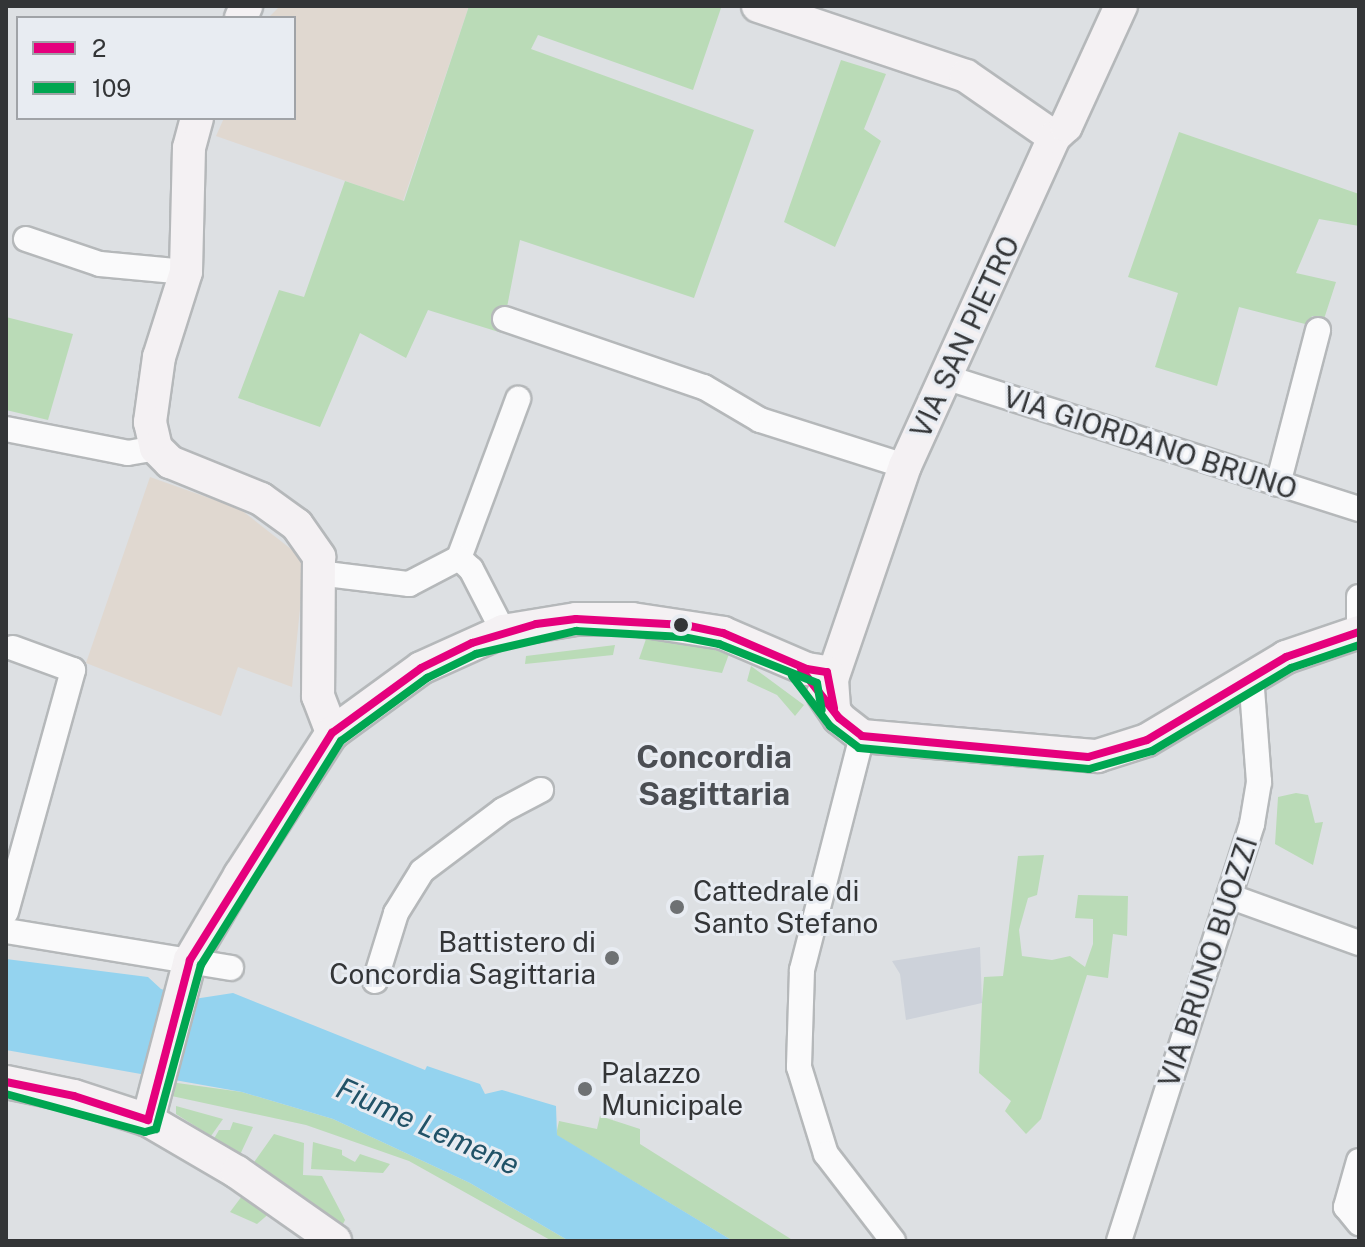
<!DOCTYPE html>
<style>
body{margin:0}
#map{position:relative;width:1365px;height:1247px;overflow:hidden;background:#dde0e3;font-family:"Public Sans",sans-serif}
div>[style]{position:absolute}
.built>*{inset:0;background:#cdd2da}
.education>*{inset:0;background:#e0d8d0}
.green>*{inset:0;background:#badbb7}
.water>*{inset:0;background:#94d3ef}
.roads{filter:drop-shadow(2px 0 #b5b8ba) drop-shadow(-2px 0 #b5b8ba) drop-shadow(0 2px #b5b8ba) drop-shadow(0 -2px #b5b8ba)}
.street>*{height:24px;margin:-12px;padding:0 12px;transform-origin:12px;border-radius:12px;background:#fafafb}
.secondary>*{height:32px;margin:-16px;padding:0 16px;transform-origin:16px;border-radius:16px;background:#f4f1f3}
.bus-1>*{height:8px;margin:-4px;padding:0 4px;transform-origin:4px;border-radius:4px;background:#e5007d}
.bus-2>*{height:8px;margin:-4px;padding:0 4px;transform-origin:4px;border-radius:4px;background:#00a651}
.dots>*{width:22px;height:22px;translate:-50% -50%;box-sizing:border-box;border:4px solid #e8ecf2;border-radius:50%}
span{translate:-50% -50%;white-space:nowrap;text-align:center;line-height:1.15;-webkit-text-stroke:6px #e8ecf2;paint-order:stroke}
.street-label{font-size:28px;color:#333537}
.poi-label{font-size:28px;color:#333537}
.left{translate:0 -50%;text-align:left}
.right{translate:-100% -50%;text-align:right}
.water-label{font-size:30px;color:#215267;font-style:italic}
.quarter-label{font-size:32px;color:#4b4e53;font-weight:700}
.frame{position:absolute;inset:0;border:8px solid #333537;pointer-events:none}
.legend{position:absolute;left:16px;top:16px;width:280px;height:104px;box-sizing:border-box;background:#e8ecf2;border:2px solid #a0a3a7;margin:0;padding:10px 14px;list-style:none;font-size:24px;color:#333537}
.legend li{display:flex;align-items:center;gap:16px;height:40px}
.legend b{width:40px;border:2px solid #a0a3a7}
</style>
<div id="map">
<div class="built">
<div style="clip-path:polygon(980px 947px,982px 1003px,906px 1020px,900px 974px,892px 961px)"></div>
</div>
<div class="education">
<div style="clip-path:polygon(280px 6px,469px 6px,403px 201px,216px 136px,224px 118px,294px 118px,294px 18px,268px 18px)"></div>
<div style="clip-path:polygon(150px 477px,240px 509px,305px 560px,292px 687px,238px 667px,221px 716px,86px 663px)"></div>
</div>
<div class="green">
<div style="clip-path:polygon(469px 6px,721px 8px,693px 90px,538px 35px,531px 49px,754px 130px,694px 298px,520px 240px,502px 333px,428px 310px,406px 358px,360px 333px,320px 427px,238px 398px,279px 290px,304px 297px,345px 181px,404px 201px)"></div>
<div style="clip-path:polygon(841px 60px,886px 74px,864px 129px,881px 141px,835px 247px,784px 222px)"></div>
<div style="clip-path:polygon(1179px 132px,1359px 194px,1359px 226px,1319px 219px,1296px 273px,1336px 282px,1324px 319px,1312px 316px,1309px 325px,1239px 307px,1217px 386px,1155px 367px,1178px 293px,1128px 277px)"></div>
<div style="clip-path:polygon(6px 317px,73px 334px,48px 420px,6px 410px)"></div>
<div style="clip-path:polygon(646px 639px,690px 643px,729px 654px,722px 673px,639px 659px)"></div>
<div style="clip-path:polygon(615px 645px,613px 655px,525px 664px,526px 656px)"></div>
<div style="clip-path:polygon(751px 666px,804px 705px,795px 716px,777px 695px,747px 681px)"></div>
<div style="clip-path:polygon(1296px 793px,1308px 795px,1315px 823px,1323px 822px,1313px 865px,1275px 844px,1278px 797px)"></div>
<div style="clip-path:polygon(1044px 855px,1037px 895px,1028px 898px,1019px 930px,1022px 956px,1052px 960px,1070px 956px,1085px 967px,1093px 944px,1093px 919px,1075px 918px,1078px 895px,1128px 896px,1127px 936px,1113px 934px,1108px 978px,1087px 975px,1041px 1119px,1026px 1134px,1005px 1111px,1011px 1101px,979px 1073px,982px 1003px,984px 977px,1003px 976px,1018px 856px)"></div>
<div style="clip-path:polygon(170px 1082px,242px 1092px,333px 1119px,470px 1183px,569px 1241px,552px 1241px,409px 1161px,306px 1125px,167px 1095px)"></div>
<div style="clip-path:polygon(176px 1106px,223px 1119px,211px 1136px,176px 1114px)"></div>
<div style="clip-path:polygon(600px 1116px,640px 1129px,640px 1144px,794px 1241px,733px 1241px,556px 1135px,559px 1121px,597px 1129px)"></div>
<div style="clip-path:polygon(233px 1122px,253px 1127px,238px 1159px,212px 1142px,219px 1130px,230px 1130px)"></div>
<div style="clip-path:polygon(274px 1134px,304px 1143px,303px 1175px,322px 1176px,345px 1220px,342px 1226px,250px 1168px)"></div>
<div style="clip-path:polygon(313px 1142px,342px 1150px,342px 1155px,355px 1162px,360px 1154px,390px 1164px,383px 1173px,311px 1169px)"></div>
<div style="clip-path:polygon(242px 1196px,271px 1212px,257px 1224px,230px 1212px)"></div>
</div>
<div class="water">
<div style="clip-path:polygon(6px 959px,148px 977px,161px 989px,194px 999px,233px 993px,425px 1070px,427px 1066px,480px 1084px,485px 1094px,502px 1090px,556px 1106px,557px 1135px,733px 1241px,569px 1241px,470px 1183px,333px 1119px,242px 1092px,6px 1050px)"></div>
</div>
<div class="roads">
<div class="street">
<div style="left:26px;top:239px;width:78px;rotate:18.7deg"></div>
<div style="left:100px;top:264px;width:86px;rotate:5.3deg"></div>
<div style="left:505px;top:319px;width:210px;rotate:18.9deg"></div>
<div style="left:704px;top:387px;width:65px;rotate:30.5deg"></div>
<div style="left:760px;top:420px;width:152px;rotate:17.6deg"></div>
<div style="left:942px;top:376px;width:438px;rotate:17.7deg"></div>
<div style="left:6px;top:429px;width:124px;rotate:11.1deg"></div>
<div style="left:128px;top:453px;width:28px;rotate:-10deg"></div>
<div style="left:1278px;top:484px;width:159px;rotate:-75.4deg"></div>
<div style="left:459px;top:558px;width:170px;rotate:-69.6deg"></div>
<div style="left:318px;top:573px;width:92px;rotate:6.9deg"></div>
<div style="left:409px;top:584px;width:56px;rotate:-27.5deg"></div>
<div style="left:459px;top:558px;width:16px;rotate:43deg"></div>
<div style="left:471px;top:569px;width:70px;rotate:62.7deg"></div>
<div style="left:1359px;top:597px;width:34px;rotate:90deg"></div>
<div style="left:862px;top:736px;width:242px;rotate:104.4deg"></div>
<div style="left:802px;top:970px;width:97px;rotate:91.8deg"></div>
<div style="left:799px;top:1067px;width:91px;rotate:72.8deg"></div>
<div style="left:826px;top:1154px;width:110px;rotate:52.4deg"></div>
<div style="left:1229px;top:896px;width:138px;rotate:19.9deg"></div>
<div style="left:6px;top:912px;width:251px;rotate:-74.5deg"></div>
<div style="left:73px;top:670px;width:64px;rotate:-159.9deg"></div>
<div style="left:6px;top:931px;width:228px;rotate:9.3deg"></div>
<div style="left:375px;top:981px;width:71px;rotate:-72.8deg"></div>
<div style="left:396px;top:913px;width:49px;rotate:-58.2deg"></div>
<div style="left:422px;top:871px;width:101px;rotate:-37deg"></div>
<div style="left:503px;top:810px;width:43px;rotate:-27.8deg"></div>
<div style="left:1359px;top:1161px;width:48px;rotate:105.8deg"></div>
<div style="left:1346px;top:1207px;width:21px;rotate:51deg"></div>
<div style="left:1119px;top:1241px;width:438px;rotate:-72.3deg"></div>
<div style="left:1252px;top:824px;width:43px;rotate:-80.5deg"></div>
<div style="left:1259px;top:782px;width:106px;rotate:-94.3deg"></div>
</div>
<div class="secondary">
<div style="left:758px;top:6px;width:219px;rotate:18.6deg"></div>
<div style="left:966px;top:76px;width:107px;rotate:34.7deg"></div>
<div style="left:241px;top:18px;width:13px;rotate:-67deg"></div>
<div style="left:197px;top:118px;width:31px;rotate:105deg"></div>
<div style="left:189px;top:148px;width:124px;rotate:91.4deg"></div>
<div style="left:186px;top:272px;width:89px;rotate:107.6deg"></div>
<div style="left:159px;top:357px;width:66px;rotate:97.9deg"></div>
<div style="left:150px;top:422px;width:27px;rotate:77deg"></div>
<div style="left:156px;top:448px;width:20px;rotate:45deg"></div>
<div style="left:170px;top:462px;width:98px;rotate:22.1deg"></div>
<div style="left:261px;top:499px;width:44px;rotate:35.8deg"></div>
<div style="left:297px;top:525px;width:39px;rotate:55deg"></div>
<div style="left:319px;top:557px;width:139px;rotate:90.4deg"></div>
<div style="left:318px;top:696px;width:40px;rotate:69deg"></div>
<div style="left:823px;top:694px;width:29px;rotate:56deg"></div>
<div style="left:839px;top:718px;width:29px;rotate:38deg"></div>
<div style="left:862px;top:736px;width:236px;rotate:4.9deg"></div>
<div style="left:1097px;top:756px;width:52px;rotate:-17.7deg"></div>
<div style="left:1147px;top:740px;width:162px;rotate:-30.8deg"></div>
<div style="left:1286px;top:657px;width:77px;rotate:-18.9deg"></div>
<div style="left:834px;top:708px;width:29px;rotate:-94deg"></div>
<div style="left:832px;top:679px;width:225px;rotate:-71.1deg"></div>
<div style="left:905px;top:466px;width:361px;rotate:-65.6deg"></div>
<div style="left:1054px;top:137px;width:16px;rotate:-43deg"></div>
<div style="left:1066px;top:126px;width:132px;rotate:-65.4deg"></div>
<div style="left:6px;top:1082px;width:69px;rotate:11.6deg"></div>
<div style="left:74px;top:1096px;width:78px;rotate:18deg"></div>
<div style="left:148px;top:1120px;width:103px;rotate:30.3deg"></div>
<div style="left:237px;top:1172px;width:120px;rotate:35.1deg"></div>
<div style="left:148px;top:1120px;width:165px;rotate:-75.3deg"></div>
<div style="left:190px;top:960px;width:99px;rotate:-59.5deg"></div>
<div style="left:240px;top:875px;width:169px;rotate:-57.1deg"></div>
<div style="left:332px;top:733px;width:110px;rotate:-36.1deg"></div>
<div style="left:421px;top:668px;width:90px;rotate:-24.3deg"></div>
<div style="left:503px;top:631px;width:74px;rotate:-9.3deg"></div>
<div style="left:576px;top:619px;width:56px"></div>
<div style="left:632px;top:619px;width:92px;rotate:8.7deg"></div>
<div style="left:723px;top:633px;width:91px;rotate:23.2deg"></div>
<div style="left:807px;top:669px;width:20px;rotate:9deg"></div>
<div style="left:827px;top:672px;width:9px;rotate:54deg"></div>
</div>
</div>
<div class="bus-1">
<div style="left:801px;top:669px;width:62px;rotate:52.2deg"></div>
<div style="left:839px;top:718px;width:29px;rotate:38deg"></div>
<div style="left:862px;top:736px;width:227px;rotate:5.3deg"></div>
<div style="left:1088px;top:757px;width:61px;rotate:-16.1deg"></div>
<div style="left:1147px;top:740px;width:162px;rotate:-30.8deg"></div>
<div style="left:1286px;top:657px;width:77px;rotate:-18.9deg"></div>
<div style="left:6px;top:1082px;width:69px;rotate:11.6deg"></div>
<div style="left:74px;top:1096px;width:78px;rotate:18deg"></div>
<div style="left:148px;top:1120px;width:165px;rotate:-75.3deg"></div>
<div style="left:190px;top:960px;width:268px;rotate:-58deg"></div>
<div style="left:332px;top:733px;width:110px;rotate:-36.1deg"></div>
<div style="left:421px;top:668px;width:57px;rotate:-26.1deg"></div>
<div style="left:472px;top:643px;width:67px;rotate:-16.5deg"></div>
<div style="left:536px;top:624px;width:40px;rotate:-7.1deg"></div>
<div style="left:576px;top:619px;width:109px;rotate:3.2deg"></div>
<div style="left:685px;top:625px;width:39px;rotate:12deg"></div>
<div style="left:723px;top:633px;width:91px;rotate:23.2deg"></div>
<div style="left:807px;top:669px;width:20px;rotate:9deg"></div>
<div style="left:827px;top:672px;width:37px;rotate:79deg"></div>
</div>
<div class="bus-2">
<div style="left:792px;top:676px;width:63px;rotate:52.8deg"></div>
<div style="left:830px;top:726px;width:36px;rotate:37deg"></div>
<div style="left:859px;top:748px;width:231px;rotate:5.2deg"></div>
<div style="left:1089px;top:769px;width:66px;rotate:-15.9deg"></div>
<div style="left:1152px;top:751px;width:162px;rotate:-30.8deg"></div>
<div style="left:1291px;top:668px;width:72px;rotate:-18.7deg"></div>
<div style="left:6px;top:1094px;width:144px;rotate:15.3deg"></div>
<div style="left:145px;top:1132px;width:11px;rotate:-15deg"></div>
<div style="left:156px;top:1129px;width:170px;rotate:-74.7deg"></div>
<div style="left:201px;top:965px;width:264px;rotate:-58deg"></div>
<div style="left:341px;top:741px;width:107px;rotate:-36.2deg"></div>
<div style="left:427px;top:678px;width:55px;rotate:-26.1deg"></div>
<div style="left:476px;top:654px;width:103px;rotate:-13deg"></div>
<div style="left:576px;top:631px;width:107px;rotate:3.2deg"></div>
<div style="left:683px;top:637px;width:37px;rotate:11deg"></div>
<div style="left:719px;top:644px;width:105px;rotate:21.7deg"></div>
<div style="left:817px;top:683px;width:27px;rotate:80deg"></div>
</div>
<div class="dots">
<div style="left:681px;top:625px;background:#333537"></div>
<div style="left:677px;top:907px;background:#6e7173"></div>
<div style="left:612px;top:958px;background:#6e7173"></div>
<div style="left:585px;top:1089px;background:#6e7173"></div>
</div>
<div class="street-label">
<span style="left:965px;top:337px;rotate:-65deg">VIA SAN PIETRO</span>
<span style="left:1150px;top:443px;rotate:18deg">VIA GIORDANO BRUNO</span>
<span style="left:1208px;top:962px;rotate:-72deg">VIA BRUNO BUOZZI</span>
</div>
<div class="poi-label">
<span class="left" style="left:693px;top:907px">Cattedrale di<br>Santo Stefano</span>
<span class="right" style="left:596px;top:958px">Battistero di<br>Concordia Sagittaria</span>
<span class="left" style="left:601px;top:1089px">Palazzo<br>Municipale</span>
</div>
<div class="water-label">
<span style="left:428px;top:1126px;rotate:24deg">Fiume Lemene</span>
</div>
<div class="quarter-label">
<span style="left:714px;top:776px">Concordia<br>Sagittaria</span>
</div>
<div class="frame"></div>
<ul class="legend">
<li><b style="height:10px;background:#e5007d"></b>2</li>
<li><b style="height:10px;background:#00a651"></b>109</li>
</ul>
</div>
